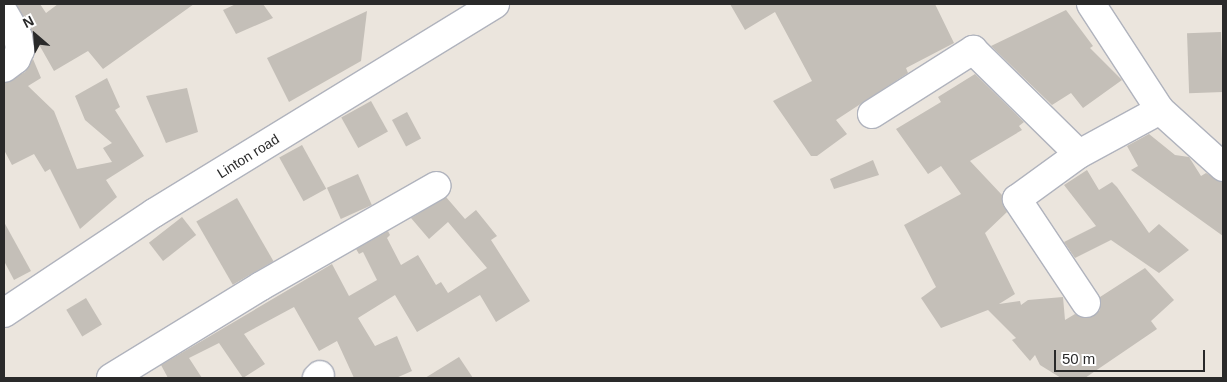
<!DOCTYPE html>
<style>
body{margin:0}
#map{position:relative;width:1227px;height:382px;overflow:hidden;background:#ebe5dd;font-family:Arial,sans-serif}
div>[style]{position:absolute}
.building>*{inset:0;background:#c4bfb8;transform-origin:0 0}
.roads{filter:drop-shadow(1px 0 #b0b3bd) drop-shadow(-1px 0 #b0b3bd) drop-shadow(0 1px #b0b3bd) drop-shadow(0 -1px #b0b3bd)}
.minor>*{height:28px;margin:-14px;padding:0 14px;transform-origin:14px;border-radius:14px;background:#fff}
span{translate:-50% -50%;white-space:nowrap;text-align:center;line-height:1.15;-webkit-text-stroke:5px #fff;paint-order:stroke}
.street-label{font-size:14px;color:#2a2a2a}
.frame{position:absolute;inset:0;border:5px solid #2a2a2a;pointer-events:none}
.north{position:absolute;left:10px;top:10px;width:50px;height:50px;-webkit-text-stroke:4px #fff;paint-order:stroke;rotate:333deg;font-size:14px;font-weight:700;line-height:20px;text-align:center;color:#2a2a2a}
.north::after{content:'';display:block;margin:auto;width:18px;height:22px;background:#2a2a2a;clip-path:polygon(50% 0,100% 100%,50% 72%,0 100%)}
.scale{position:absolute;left:1054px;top:350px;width:151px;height:22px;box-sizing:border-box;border:2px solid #2a2a2a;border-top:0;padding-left:6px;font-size:15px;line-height:18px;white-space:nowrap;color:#2a2a2a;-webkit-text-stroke:4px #fff;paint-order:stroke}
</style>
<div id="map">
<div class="building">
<div style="clip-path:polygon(16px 4px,40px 4px,46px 13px,58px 4px,194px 4px,103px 69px,88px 51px,54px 71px)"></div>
<div style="clip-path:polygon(236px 4px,263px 4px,273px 18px,236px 34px,223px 10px)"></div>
<div style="clip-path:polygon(730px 4px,935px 4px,954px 43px,906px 68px,908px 73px,836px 120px,847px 134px,817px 156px,811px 156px,773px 101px,812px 81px,775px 12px,745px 30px)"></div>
<div style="clip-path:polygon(1066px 10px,1093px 46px,1090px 48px,1122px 80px,1083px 108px,1071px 93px,1052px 105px,991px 46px)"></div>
<div style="clip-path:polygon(367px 11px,361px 61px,289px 102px,267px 58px)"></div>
<div style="left:1221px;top:32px;width:60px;height:34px;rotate:88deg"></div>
<div style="clip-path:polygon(33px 59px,41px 78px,28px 86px,54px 111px,77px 169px,112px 162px,103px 148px,112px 143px,85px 120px,75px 96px,107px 78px,120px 107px,115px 110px,144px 156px,106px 180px,117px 197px,80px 229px,50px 169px,45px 172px,34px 154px,12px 165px,4px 150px,4px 83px,25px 72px)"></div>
<div style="clip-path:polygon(975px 74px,1024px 122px,1019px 126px,1022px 130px,970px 161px,1002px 195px,1007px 212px,985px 233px,1015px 294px,999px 304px,1020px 301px,1021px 305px,1028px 300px,1063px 297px,1065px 320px,1075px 314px,1087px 318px,1100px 310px,1100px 297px,1145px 268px,1174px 300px,1151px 321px,1157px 329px,1085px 378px,1061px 378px,1040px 365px,1035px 355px,1030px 361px,1012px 340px,1016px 338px,988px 310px,941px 328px,921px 298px,936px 287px,904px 225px,961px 194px,941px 166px,928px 174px,896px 129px,941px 102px,938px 97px)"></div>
<div style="clip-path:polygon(187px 88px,198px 132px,166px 143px,146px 96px)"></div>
<div style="left:371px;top:101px;width:35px;height:34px;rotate:61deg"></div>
<div style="left:407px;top:112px;width:30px;height:17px;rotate:62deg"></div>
<div style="clip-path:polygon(1149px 134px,1175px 155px,1189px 157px,1201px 176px,1206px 173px,1223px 182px,1223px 236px,1131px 170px,1138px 166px,1127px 146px)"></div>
<div style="left:302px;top:145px;width:50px;height:26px;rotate:61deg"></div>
<div style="clip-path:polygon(873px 160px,879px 175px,834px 189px,830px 179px)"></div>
<div style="clip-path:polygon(1087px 170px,1099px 190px,1112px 182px,1117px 187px,1149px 233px,1159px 224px,1189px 250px,1159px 273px,1111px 240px,1075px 258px,1064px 242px,1096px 226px,1064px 185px)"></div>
<div style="left:358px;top:174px;width:34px;height:34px;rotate:66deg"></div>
<div style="clip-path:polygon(446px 197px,465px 219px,476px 210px,497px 236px,491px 240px,530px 301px,496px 322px,480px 295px,417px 332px,395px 295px,358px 318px,375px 346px,397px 336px,412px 371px,396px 378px,354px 378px,337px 341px,319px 351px,294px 307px,244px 334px,265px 364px,243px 378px,219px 343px,189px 358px,202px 378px,168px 378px,161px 365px,332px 264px,349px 296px,377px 280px,363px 252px,359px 254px,356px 249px,388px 231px,390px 235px,387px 238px,401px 265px,418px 255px,436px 285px,441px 282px,448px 293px,487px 268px,448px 222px,429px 239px,411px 218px)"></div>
<div style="left:237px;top:198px;width:73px;height:47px;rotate:60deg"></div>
<div style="left:182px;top:217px;width:23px;height:42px;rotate:52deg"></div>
<div style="clip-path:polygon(4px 222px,31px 271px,14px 280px,4px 261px)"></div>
<div style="left:86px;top:298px;width:31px;height:23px;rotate:59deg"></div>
<div style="clip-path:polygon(459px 357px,473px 378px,425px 378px)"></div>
</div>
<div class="roads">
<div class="minor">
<div style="left:1091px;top:4px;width:126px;rotate:56.9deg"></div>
<div style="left:1160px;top:110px;width:85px;rotate:42.1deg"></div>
<div style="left:4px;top:13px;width:28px;rotate:60deg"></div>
<div style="left:18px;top:37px;width:13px;rotate:81deg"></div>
<div style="left:20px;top:50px;width:10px;rotate:114deg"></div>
<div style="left:16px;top:59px;width:15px;rotate:143deg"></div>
<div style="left:872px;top:114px;width:120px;rotate:-32.4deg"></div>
<div style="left:973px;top:50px;width:148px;rotate:44.5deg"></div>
<div style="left:1086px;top:303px;width:125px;rotate:-123.6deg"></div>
<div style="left:1017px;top:199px;width:77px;rotate:-36deg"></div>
<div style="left:1079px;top:154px;width:92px;rotate:-28.5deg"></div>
<div style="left:4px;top:313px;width:180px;rotate:-33.7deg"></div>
<div style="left:154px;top:213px;width:400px;rotate:-31.5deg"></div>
<div style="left:111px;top:378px;width:176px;rotate:-31.5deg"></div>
<div style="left:261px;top:286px;width:202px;rotate:-29.7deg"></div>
<div style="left:317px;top:378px;width:4px;rotate:-45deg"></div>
</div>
</div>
<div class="street-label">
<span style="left:248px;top:156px;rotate:-32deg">Linton road</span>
</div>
<div class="frame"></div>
<div class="north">N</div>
<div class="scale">50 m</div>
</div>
